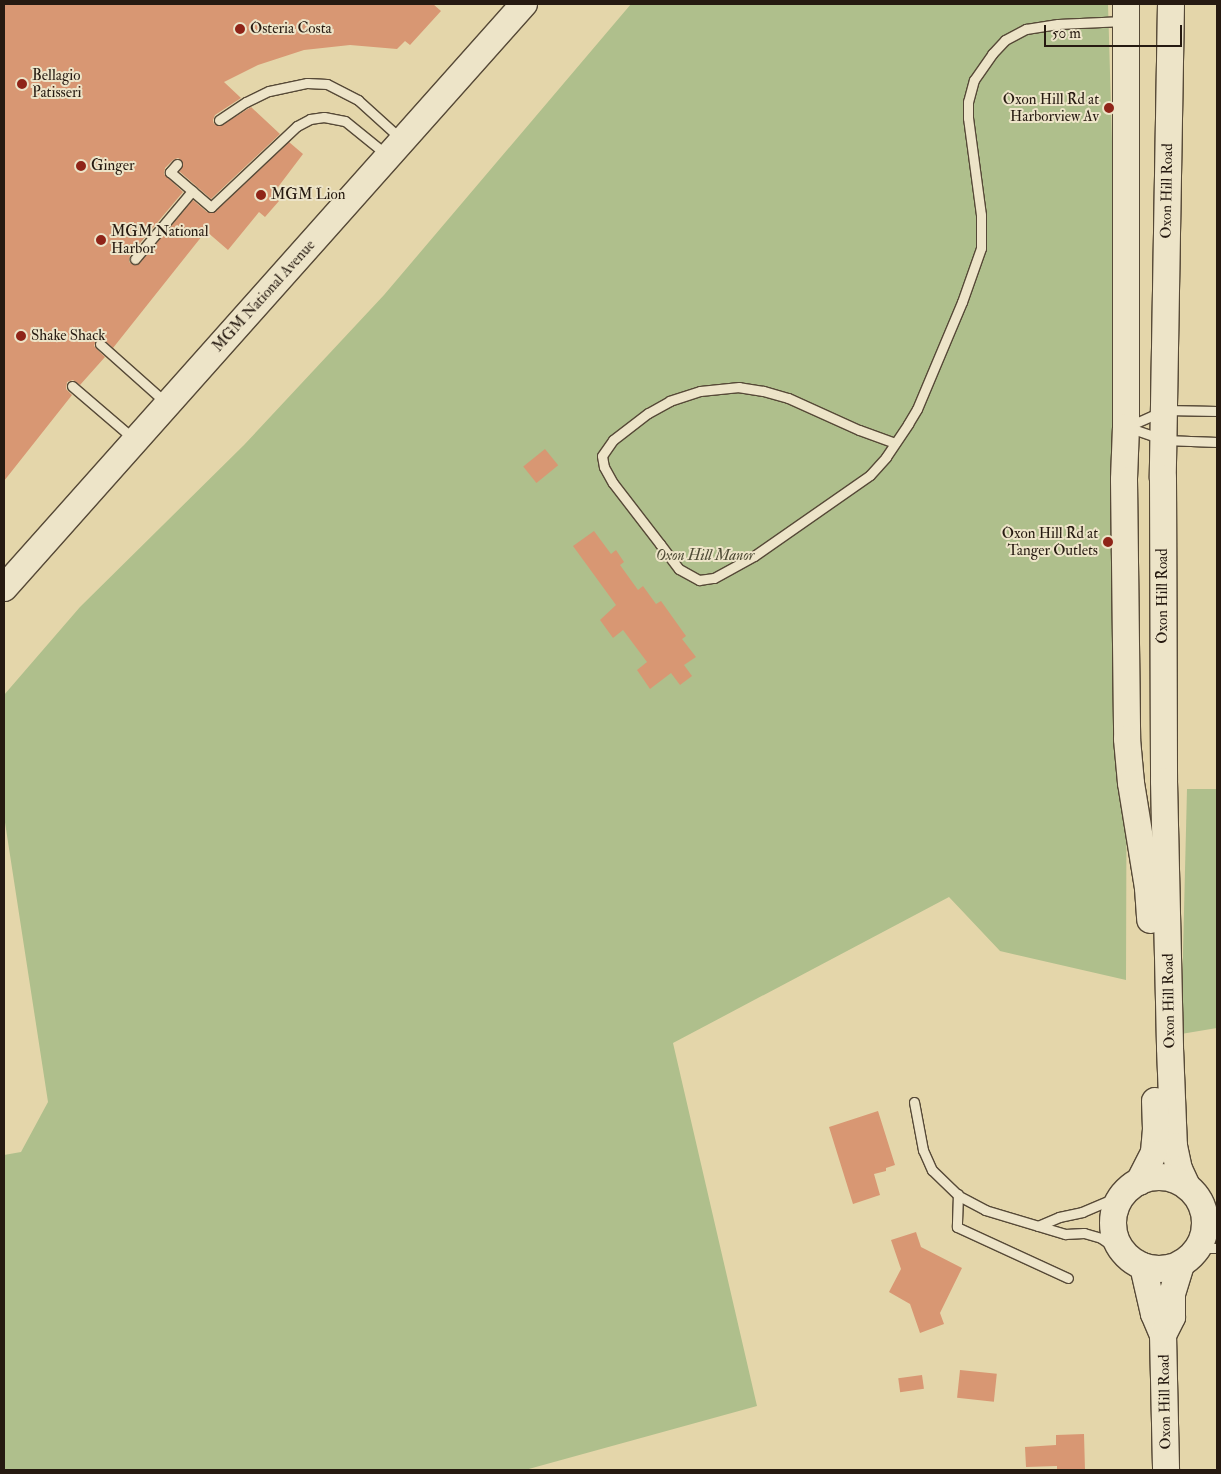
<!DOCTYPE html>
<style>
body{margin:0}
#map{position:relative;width:1221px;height:1474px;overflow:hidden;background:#e4d6aa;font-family:"IM FELL Double Pica",serif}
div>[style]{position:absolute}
.green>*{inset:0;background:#afbf8c}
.building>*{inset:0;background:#d89773;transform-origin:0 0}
.roads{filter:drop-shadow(1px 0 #564937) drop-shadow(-1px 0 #564937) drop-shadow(0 1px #564937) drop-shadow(0 -1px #564937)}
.service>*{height:9px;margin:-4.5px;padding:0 4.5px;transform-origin:4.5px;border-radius:4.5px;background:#ede4c8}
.secondary>*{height:26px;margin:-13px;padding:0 13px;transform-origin:13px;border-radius:13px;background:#ede4c8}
.secondary>.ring{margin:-13px;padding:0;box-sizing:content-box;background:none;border:26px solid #ede4c8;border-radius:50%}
.dots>*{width:14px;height:14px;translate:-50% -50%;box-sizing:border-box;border:2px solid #ede4c8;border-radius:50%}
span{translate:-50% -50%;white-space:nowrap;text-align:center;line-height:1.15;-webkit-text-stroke:4px #ede4c8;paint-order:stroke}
.poi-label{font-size:15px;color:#261a11}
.left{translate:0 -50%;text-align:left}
.right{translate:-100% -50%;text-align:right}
.street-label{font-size:15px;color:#261a11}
.park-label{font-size:15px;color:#4f4c36;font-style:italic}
.frame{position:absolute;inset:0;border:5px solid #261a11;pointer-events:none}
.scale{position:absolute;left:1044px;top:25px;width:138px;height:22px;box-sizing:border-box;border:2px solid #261a11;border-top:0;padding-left:6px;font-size:15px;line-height:18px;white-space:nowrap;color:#261a11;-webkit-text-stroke:4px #ede4c8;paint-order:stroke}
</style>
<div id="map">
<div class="green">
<div style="clip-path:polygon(631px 4px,1108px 4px,1127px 656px,1126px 980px,1000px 951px,949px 897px,673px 1043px,757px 1406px,525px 1470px,4px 1470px,4px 1155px,21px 1152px,48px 1102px,4px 816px,4px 695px,80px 607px,244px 445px,384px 295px)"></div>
<div style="clip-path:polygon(1187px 789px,1217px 789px,1217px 1028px,1181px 1034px)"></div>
</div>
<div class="building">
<div style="clip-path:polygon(4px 4px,433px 4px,441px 11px,410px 45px,405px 41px,397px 49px,350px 45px,304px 50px,258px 65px,224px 82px,241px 98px,215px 115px,213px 120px,214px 124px,222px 125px,251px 107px,280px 134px,211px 199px,179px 171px,183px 166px,181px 160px,178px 158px,173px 160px,165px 168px,164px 174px,183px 192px,130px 255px,129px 262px,134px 265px,140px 263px,193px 200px,207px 212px,215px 212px,289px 142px,303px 154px,272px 195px,279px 201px,265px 217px,259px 212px,228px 250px,206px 231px,113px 348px,102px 338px,96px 340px,94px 346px,105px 357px,80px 385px,73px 380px,67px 382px,66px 389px,72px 395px,4px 481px)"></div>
<div style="left:545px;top:449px;width:21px;height:28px;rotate:51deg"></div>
<div style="clip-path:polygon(594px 531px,611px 554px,616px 550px,624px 562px,620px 565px,638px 590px,643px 586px,656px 604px,661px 601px,686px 636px,682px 639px,696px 657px,684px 665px,692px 676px,680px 685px,671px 673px,650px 689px,637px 670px,647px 662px,623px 630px,613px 638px,600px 620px,616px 605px,573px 546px)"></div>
<div style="clip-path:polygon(878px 1111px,895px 1165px,886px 1168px,886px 1171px,874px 1174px,880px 1195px,853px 1204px,829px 1127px)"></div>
<div style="clip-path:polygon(916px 1232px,921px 1247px,962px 1268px,940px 1313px,944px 1324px,920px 1333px,910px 1304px,889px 1292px,901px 1269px,891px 1240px)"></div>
<div style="left:960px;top:1370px;width:37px;height:28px;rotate:6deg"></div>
<div style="left:922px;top:1375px;width:14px;height:24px;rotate:82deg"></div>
<div style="clip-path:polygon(1084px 1434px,1085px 1470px,1057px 1470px,1057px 1466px,1026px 1467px,1025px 1447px,1056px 1445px,1056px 1435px)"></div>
</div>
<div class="roads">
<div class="service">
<div style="left:219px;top:120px;width:32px;rotate:-34deg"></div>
<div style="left:246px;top:102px;width:25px;rotate:-26deg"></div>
<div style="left:269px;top:91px;width:39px;rotate:-12deg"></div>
<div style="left:307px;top:83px;width:20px;rotate:3deg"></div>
<div style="left:327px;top:84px;width:35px;rotate:27deg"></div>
<div style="left:358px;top:100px;width:57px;rotate:42.1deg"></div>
<div style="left:177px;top:164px;width:11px;rotate:131deg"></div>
<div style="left:170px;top:172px;width:54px;rotate:40.5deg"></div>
<div style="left:211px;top:207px;width:118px;rotate:-43.3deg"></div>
<div style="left:297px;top:126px;width:15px;rotate:-28deg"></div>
<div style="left:310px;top:119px;width:14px;rotate:-8deg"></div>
<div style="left:324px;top:117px;width:21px;rotate:11deg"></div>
<div style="left:345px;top:121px;width:54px;rotate:39deg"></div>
<div style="left:135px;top:259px;width:89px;rotate:-50deg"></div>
<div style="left:100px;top:344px;width:87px;rotate:41.7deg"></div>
<div style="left:72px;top:386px;width:83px;rotate:40.6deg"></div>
<div style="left:1129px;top:426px;width:39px;rotate:-24deg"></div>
<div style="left:1165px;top:410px;width:52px;rotate:1.1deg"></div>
<div style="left:1130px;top:428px;width:36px;rotate:19deg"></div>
<div style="left:1164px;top:440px;width:53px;rotate:2.2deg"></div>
<div style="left:895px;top:443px;width:38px;rotate:-160deg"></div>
<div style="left:859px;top:430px;width:78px;rotate:-155.7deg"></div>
<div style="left:788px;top:398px;width:26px;rotate:-164deg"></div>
<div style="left:763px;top:391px;width:24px;rotate:-171deg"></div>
<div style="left:739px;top:387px;width:39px;rotate:174deg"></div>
<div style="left:700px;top:391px;width:32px;rotate:162deg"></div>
<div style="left:670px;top:401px;width:25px;rotate:151deg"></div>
<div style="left:648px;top:413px;width:44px;rotate:142.4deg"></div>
<div style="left:613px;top:440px;width:19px;rotate:125deg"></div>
<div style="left:602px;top:456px;width:11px;rotate:80deg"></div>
<div style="left:604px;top:467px;width:18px;rotate:61deg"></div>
<div style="left:613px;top:483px;width:77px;rotate:52.4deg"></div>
<div style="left:660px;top:544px;width:31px;rotate:53deg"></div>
<div style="left:679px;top:569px;width:23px;rotate:29deg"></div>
<div style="left:699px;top:580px;width:15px;rotate:-8deg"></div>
<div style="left:714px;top:578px;width:46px;rotate:-28.8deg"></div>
<div style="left:754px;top:556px;width:141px;rotate:-34.9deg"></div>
<div style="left:870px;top:475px;width:24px;rotate:-48deg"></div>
<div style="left:886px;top:457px;width:40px;rotate:-56deg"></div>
<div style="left:908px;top:424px;width:17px;rotate:-59deg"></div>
<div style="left:917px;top:409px;width:116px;rotate:-67.2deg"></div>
<div style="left:962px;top:302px;width:57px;rotate:-70.6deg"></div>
<div style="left:981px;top:248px;width:33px;rotate:-90deg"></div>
<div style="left:981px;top:215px;width:98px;rotate:-97.6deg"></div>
<div style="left:968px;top:118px;width:16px;rotate:-90deg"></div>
<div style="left:968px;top:102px;width:23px;rotate:-75deg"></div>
<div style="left:974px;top:80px;width:32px;rotate:-55deg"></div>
<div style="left:992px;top:54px;width:19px;rotate:-47deg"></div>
<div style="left:1005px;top:40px;width:24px;rotate:-28deg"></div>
<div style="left:1026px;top:29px;width:32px;rotate:-9deg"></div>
<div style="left:1058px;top:24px;width:66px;rotate:-2.6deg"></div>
<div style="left:914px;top:1102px;width:49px;rotate:79.4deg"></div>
<div style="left:923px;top:1150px;width:22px;rotate:66deg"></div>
<div style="left:932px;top:1170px;width:37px;rotate:44deg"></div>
<div style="left:959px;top:1196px;width:30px;rotate:28deg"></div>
<div style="left:985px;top:1210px;width:84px;rotate:16.7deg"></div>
<div style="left:1065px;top:1234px;width:19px;rotate:-3deg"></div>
<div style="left:1084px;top:1233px;width:18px;rotate:16deg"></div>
<div style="left:1101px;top:1238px;width:29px;rotate:35deg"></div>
<div style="left:958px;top:1194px;width:33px;rotate:92deg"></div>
<div style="left:957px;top:1227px;width:122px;rotate:24.7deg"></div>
<div style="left:1205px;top:1217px;width:13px;rotate:27deg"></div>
<div style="left:1038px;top:1226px;width:23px;rotate:-23deg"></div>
<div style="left:1059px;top:1217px;width:24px;rotate:-12deg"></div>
<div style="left:1082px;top:1212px;width:43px;rotate:-23deg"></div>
<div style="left:1197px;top:1248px;width:20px"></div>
</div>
<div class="secondary">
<div style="left:1126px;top:4px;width:423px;rotate:90deg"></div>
<div style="left:1126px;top:427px;width:53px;rotate:92.2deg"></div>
<div style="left:1124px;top:480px;width:259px;rotate:89.3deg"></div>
<div style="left:1127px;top:739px;width:44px;rotate:84.8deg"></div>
<div style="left:1131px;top:783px;width:106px;rotate:80.8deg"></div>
<div style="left:1148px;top:888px;width:32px;rotate:86deg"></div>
<div style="left:1171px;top:4px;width:474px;rotate:91deg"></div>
<div style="left:1163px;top:478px;width:303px;rotate:89.8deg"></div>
<div style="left:1164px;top:781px;width:267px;rotate:88.7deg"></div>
<div style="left:1170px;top:1048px;width:98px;rotate:87.7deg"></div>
<div style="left:1174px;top:1146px;width:24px;rotate:78deg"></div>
<div style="left:1179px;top:1169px;width:19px;rotate:65deg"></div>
<div style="left:4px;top:588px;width:782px;rotate:-48.32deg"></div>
<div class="ring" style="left:1113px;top:1177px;width:66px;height:66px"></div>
<div style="left:1139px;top:1182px;width:34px;rotate:-63deg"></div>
<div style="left:1154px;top:1152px;width:23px;rotate:-85deg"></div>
<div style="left:1156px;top:1129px;width:28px;rotate:-92deg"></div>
<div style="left:1143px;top:1266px;width:49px;rotate:77.1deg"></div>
<div style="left:1154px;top:1314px;width:23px;rotate:67deg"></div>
<div style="left:1163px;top:1335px;width:135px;rotate:88.7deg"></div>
<div style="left:1163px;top:1335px;width:20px;rotate:-63deg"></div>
<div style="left:1172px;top:1317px;width:23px;rotate:-90deg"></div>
<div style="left:1172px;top:1294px;width:31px;rotate:-73deg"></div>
</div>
</div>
<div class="dots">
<div style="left:240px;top:29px;background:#8f2418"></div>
<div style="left:22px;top:84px;background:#8f2418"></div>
<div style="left:1109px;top:108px;background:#8f2418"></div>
<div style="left:81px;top:166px;background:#8f2418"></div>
<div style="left:261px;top:195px;background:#8f2418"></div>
<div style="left:101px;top:240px;background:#8f2418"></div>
<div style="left:21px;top:336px;background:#8f2418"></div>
<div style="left:1108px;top:542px;background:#8f2418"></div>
</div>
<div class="poi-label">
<span class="left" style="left:250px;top:29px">Osteria Costa</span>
<span class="left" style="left:32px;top:84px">Bellagio<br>Patisseri</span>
<span class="right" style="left:1099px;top:108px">Oxon Hill Rd at<br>Harborview Av</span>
<span class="left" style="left:91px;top:166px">Ginger</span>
<span class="left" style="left:271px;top:195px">MGM Lion</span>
<span class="left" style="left:111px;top:240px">MGM National<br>Harbor</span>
<span class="left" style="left:31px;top:336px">Shake Shack</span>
<span class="right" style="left:1098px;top:542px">Oxon Hill Rd at<br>Tanger Outlets</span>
</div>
<div class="street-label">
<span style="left:1167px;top:191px;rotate:-89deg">Oxon Hill Road</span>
<span style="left:264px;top:296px;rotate:-48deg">MGM National Avenue</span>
<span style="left:1163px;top:596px;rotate:-90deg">Oxon Hill Road</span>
<span style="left:1169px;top:1001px;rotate:-91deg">Oxon Hill Road</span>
<span style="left:1165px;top:1402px;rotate:-91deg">Oxon Hill Road</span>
</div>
<div class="park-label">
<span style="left:705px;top:556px">Oxon Hill Manor</span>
</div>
<div class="frame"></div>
<div class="scale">50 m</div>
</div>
